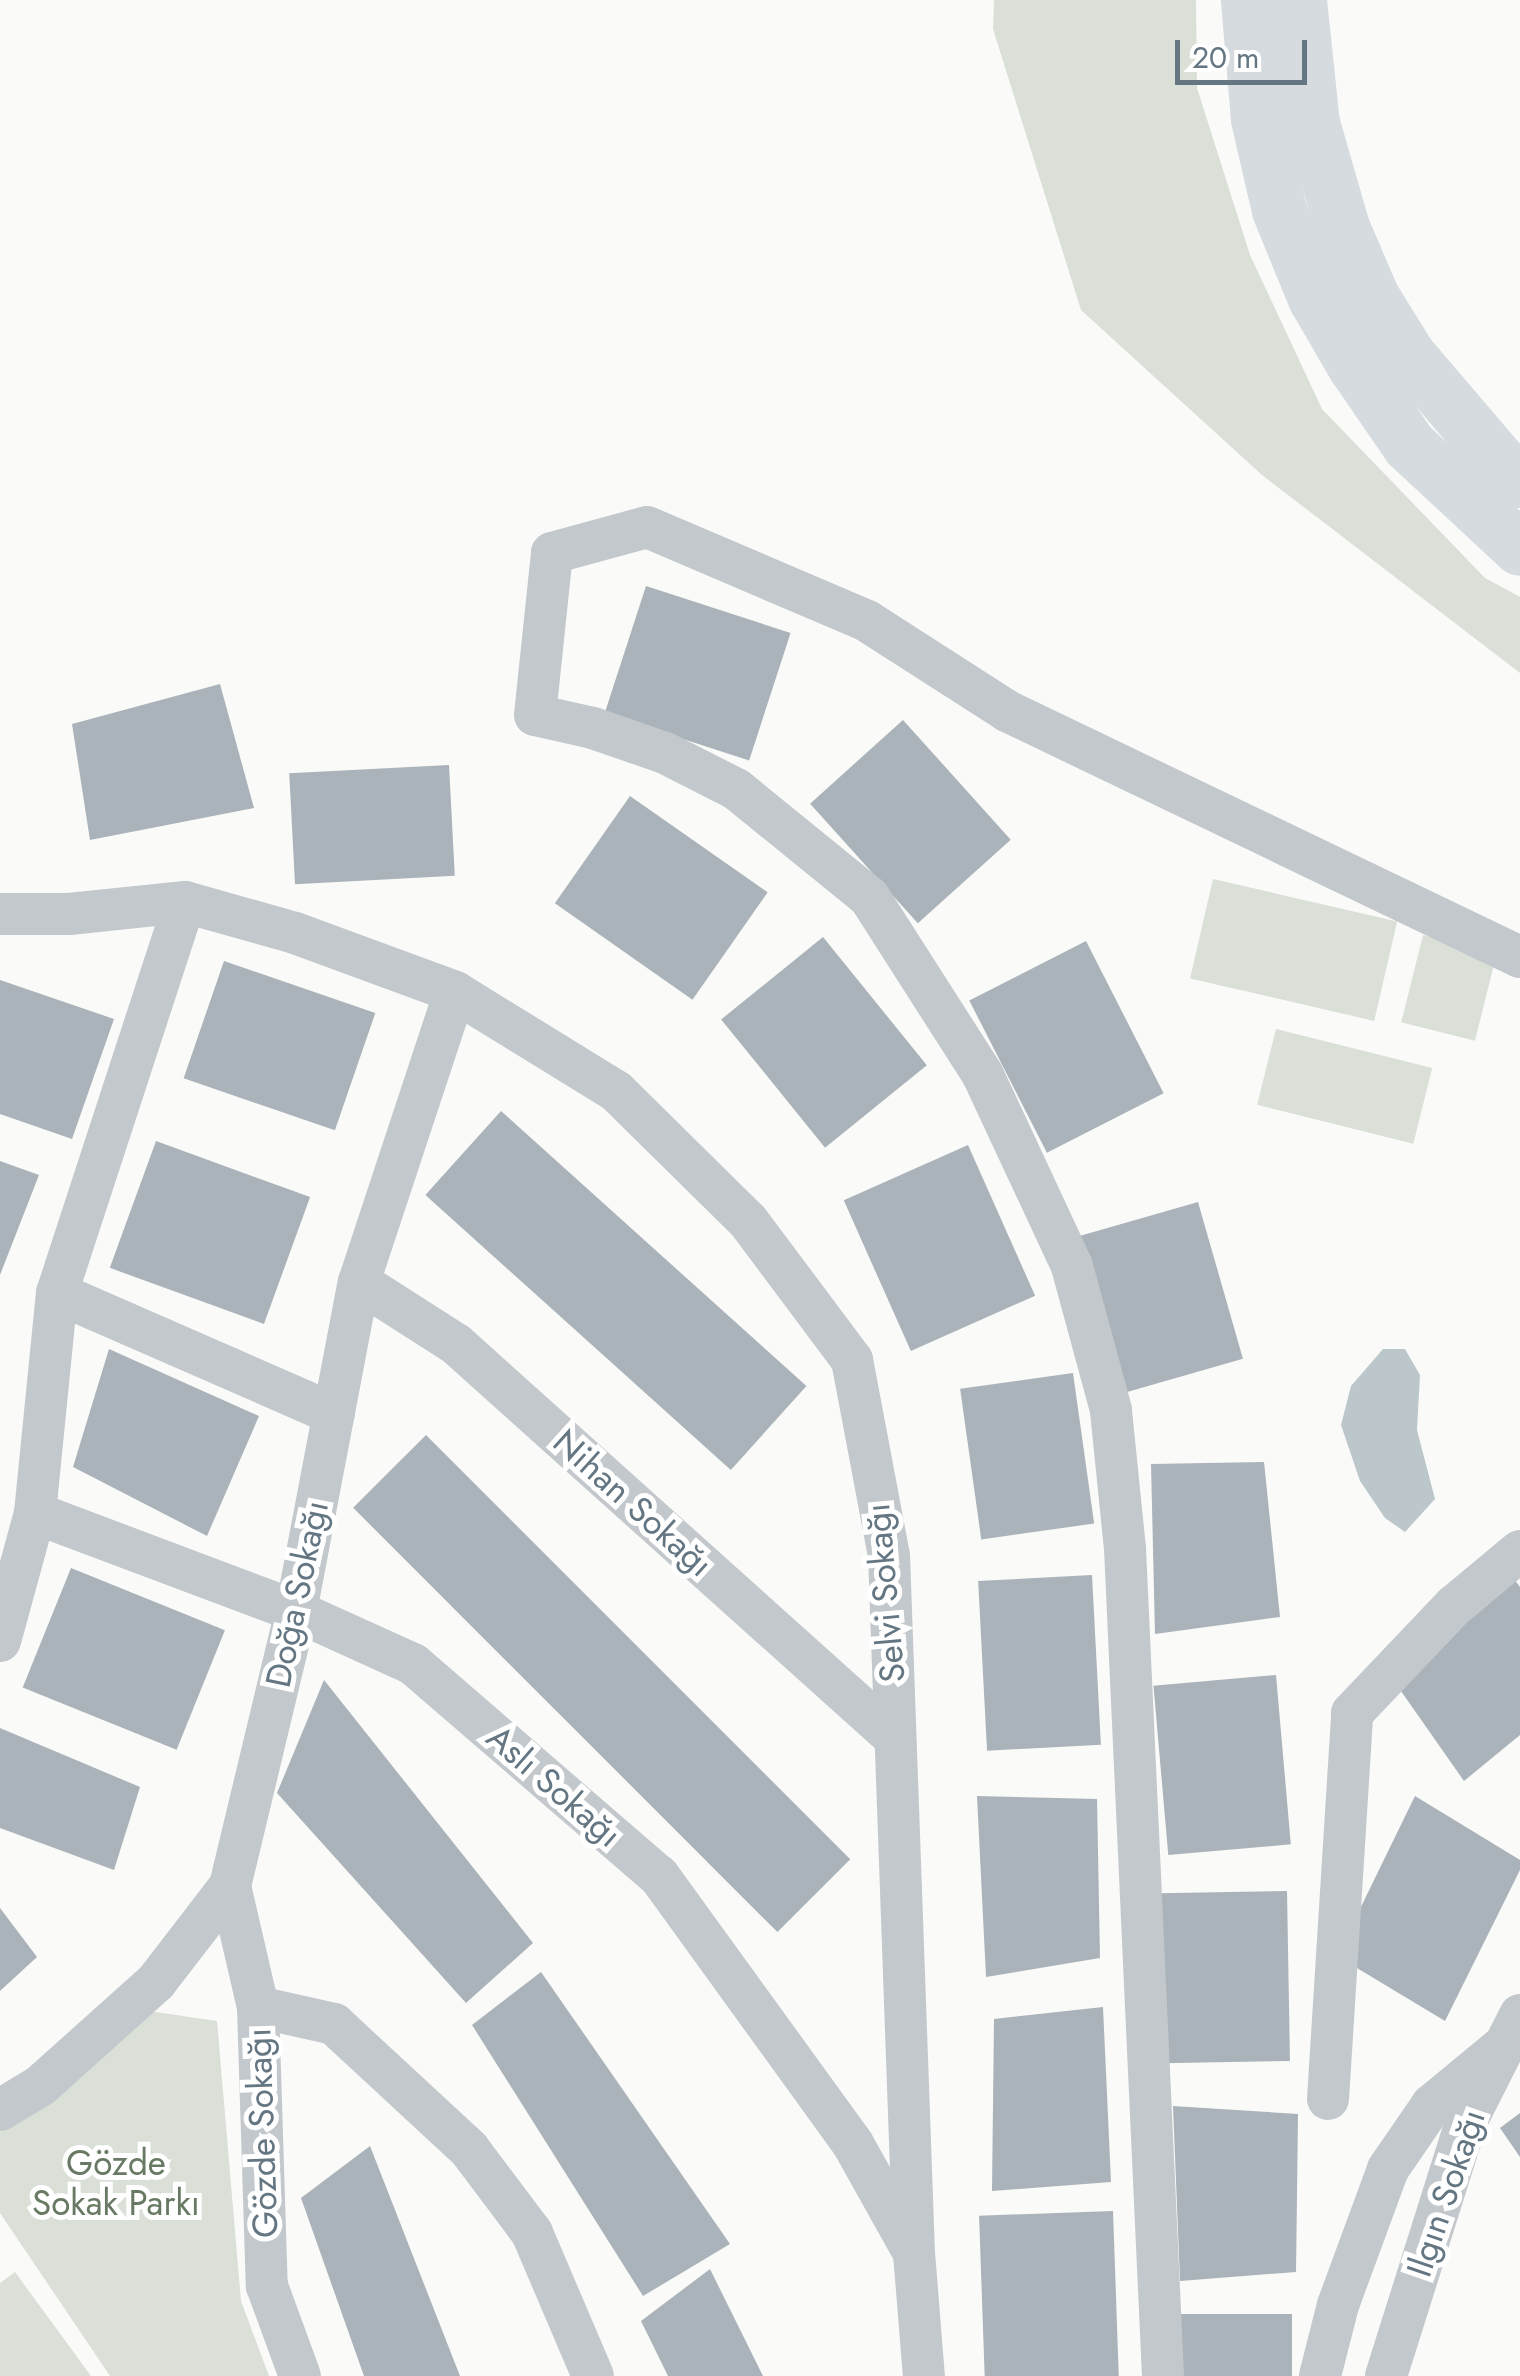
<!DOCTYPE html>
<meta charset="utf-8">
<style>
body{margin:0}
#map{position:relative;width:1520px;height:2376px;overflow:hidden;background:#fafaf8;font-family:Jost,sans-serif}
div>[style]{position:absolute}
.green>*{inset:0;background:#dadfd7;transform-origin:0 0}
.water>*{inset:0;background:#bbc7cb}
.building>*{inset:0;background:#aab3b9;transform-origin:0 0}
.minor>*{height:42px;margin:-21px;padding:0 21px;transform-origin:21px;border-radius:21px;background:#c3c8cc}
.secondary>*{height:55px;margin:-27.5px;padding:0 27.5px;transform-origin:27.5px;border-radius:27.5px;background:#d6dbdf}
span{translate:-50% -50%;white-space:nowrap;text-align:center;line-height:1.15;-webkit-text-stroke:10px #fff;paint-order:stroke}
.street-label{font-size:35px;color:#657683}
.park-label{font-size:35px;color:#687a64}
.scale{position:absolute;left:1175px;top:40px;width:132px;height:45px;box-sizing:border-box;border:5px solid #657683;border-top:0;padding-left:12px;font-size:30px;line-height:35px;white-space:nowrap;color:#657683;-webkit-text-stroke:8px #fff;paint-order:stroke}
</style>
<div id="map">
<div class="green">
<div style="clip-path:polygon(994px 0,1196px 0,1197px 88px,1250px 255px,1322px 409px,1485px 578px,1520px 597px,1520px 673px,1262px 475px,1081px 310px,993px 29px)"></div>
<div style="left:1213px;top:879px;width:189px;height:102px;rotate:13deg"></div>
<div style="left:1423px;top:935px;width:76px;height:90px;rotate:14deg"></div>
<div style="left:1276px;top:1029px;width:161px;height:78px;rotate:14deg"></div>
<div style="clip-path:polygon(142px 2010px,217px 2021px,241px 2301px,269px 2376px,110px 2376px,0 2213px,0 2132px)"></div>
<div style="clip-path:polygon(15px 2272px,91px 2376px,0 2376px,0 2283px)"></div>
</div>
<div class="water">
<div style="clip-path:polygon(1383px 1349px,1405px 1349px,1420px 1375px,1417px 1430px,1435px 1499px,1405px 1532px,1385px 1518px,1360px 1481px,1341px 1425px,1351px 1386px)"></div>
</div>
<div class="building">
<div style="left:646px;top:586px;width:152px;height:134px;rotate:18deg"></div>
<div style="clip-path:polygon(220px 684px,254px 808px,90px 840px,72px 724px)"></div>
<div style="left:903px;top:720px;width:161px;height:125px;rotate:48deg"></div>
<div style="left:449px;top:765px;width:111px;height:160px;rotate:87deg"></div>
<div style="left:630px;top:796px;width:168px;height:131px;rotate:35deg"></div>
<div style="left:823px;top:937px;width:165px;height:131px;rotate:51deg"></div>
<div style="left:1086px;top:941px;width:171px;height:131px;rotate:63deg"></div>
<div style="left:224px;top:961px;width:160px;height:124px;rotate:19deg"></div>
<div style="clip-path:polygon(0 980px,114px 1019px,72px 1139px,0 1114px)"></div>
<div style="left:501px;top:1111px;width:411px;height:113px;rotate:42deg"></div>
<div style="left:156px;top:1141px;width:164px;height:135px;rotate:20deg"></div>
<div style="left:968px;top:1145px;width:165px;height:136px;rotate:66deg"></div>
<div style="clip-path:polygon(0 1161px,39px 1175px,0 1275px)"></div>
<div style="left:1198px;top:1202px;width:163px;height:125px;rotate:74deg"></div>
<div style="clip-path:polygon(109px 1349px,259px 1416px,207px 1536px,73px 1467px)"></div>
<div style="left:1073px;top:1373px;width:152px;height:114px;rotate:82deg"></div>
<div style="left:426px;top:1435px;width:600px;height:103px;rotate:45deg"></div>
<div style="clip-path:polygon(1264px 1462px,1280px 1617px,1155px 1634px,1151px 1464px)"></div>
<div style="left:71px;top:1568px;width:166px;height:129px;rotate:22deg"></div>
<div style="left:1092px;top:1575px;width:170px;height:114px;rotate:87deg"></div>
<div style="clip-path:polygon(1514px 1579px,1520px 1587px,1520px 1735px,1464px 1781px,1389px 1674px)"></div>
<div style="left:1276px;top:1675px;width:170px;height:123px;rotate:85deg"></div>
<div style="clip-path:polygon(324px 1680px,533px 1943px,466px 2003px,277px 1793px)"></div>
<div style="clip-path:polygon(0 1728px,140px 1787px,114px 1870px,0 1828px)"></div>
<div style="clip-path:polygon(977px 1796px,1097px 1799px,1100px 1958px,986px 1977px)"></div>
<div style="clip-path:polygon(1415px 1796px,1520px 1860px,1520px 1870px,1445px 2021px,1337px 1956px)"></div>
<div style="left:1287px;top:1891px;width:170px;height:127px;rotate:89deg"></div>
<div style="clip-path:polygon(0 1908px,37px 1957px,0 1991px)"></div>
<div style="clip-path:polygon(541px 1972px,730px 2244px,643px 2296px,472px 2025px)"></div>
<div style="clip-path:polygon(1103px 2007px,1111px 2182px,992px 2191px,994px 2019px)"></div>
<div style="clip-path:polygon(1173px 2106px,1298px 2114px,1296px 2272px,1180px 2281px)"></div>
<div style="clip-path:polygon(1520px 2113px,1520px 2157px,1500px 2128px)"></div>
<div style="clip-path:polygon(370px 2146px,460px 2376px,364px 2376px,301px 2198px)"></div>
<div style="left:1113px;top:2211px;width:165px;height:134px;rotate:88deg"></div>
<div style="clip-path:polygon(710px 2269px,763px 2376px,668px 2376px,641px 2321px)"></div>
<div style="left:1160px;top:2314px;width:132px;height:62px"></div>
</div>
<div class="minor">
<div style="left:0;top:914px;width:69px"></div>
<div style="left:69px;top:914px;width:117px;rotate:-5.9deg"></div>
<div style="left:185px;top:902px;width:114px;rotate:15.7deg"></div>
<div style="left:295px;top:933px;width:171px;rotate:20.2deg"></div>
<div style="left:455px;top:992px;width:189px;rotate:31.6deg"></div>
<div style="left:616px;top:1091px;width:185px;rotate:44.6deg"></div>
<div style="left:748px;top:1221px;width:174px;rotate:53.2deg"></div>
<div style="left:852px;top:1360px;width:198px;rotate:79.3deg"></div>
<div style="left:889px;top:1555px;width:698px;rotate:87.95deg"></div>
<div style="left:914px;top:2253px;width:123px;rotate:85.4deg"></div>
<div style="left:359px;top:1282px;width:115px;rotate:32.6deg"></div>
<div style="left:456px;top:1344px;width:590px;rotate:41.91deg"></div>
<div style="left:57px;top:1293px;width:302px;rotate:23.6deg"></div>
<div style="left:35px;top:1513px;width:279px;rotate:20.6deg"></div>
<div style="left:296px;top:1611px;width:128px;rotate:24.4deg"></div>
<div style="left:413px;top:1664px;width:325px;rotate:40.8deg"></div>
<div style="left:659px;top:1876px;width:331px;rotate:54.1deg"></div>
<div style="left:853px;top:2144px;width:117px;rotate:60.8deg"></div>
<div style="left:0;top:1641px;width:133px;rotate:-74.7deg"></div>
<div style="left:35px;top:1513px;width:221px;rotate:-84.3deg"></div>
<div style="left:57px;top:1293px;width:411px;rotate:-71.9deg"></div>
<div style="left:230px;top:1886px;width:124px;rotate:77deg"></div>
<div style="left:258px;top:2007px;width:279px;rotate:88.2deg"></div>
<div style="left:267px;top:2286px;width:96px;rotate:69.9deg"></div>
<div style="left:258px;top:2007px;width:78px;rotate:12.6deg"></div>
<div style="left:334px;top:2024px;width:184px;rotate:42.8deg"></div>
<div style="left:469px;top:2149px;width:105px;rotate:53.1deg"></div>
<div style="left:532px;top:2233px;width:155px;rotate:66.9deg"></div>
<div style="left:1328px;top:2099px;width:387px;rotate:-86.4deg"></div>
<div style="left:1352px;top:1713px;width:148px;rotate:-46.4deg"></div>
<div style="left:1454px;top:1606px;width:86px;rotate:-39.8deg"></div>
<div style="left:0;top:2110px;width:47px;rotate:-31deg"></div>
<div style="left:40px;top:2086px;width:156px;rotate:-41.9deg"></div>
<div style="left:156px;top:1982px;width:121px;rotate:-52.4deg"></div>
<div style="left:230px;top:1886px;width:283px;rotate:-76.5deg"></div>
<div style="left:296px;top:1611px;width:335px;rotate:-79.2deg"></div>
<div style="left:359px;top:1282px;width:305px;rotate:-71.7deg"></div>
<div style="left:1163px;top:2376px;width:828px;rotate:-92.63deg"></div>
<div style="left:1125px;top:1549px;width:140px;rotate:-95.8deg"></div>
<div style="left:1111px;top:1410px;width:149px;rotate:-105.2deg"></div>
<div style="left:1072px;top:1266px;width:211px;rotate:-115deg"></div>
<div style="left:983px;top:1075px;width:211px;rotate:-122.6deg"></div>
<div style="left:869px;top:897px;width:171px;rotate:-140.9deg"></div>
<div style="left:736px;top:789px;width:80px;rotate:-153.1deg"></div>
<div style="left:665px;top:753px;width:76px;rotate:-160.9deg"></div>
<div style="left:593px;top:728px;width:59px;rotate:-167.4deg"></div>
<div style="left:535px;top:715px;width:163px;rotate:-84deg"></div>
<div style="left:552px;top:553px;width:98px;rotate:-15.3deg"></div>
<div style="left:647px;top:527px;width:239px;rotate:23.1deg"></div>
<div style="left:867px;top:621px;width:166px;rotate:32.7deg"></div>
<div style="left:1007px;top:711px;width:569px;rotate:25.62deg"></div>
<div style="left:1320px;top:2376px;width:73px;rotate:-75.8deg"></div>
<div style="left:1338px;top:2305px;width:145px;rotate:-69.8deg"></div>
<div style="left:1388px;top:2169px;width:78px;rotate:-55.5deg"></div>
<div style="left:1432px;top:2105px;width:91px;rotate:-39.6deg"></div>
<div style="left:1386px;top:2376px;width:266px;rotate:-72.5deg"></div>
<div style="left:1466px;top:2122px;width:120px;rotate:-63.2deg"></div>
</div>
<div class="secondary">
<div style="left:1248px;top:0;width:119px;rotate:85.2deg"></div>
<div style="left:1258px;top:119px;width:93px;rotate:77deg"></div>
<div style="left:1279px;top:210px;width:95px;rotate:67.8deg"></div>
<div style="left:1315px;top:298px;width:78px;rotate:59.8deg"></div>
<div style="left:1354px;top:365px;width:97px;rotate:55.5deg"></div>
<div style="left:1409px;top:445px;width:151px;rotate:42.9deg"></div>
<div style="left:1299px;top:0;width:124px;rotate:84deg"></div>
<div style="left:1312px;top:123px;width:108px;rotate:73.9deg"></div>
<div style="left:1342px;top:227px;width:76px;rotate:66.8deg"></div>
<div style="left:1372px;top:297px;width:68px;rotate:58.2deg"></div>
<div style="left:1408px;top:355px;width:143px;rotate:49.5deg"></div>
<div style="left:1501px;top:464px;width:25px;rotate:40deg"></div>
</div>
<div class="street-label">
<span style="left:633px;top:1503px;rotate:42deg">Nihan Sokağı</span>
<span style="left:885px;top:1593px;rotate:-95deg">Selvi Sokağı</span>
<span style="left:297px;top:1594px;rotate:-78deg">Doğa Sokağı</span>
<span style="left:554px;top:1786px;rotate:41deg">Aslı Sokağı</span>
<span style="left:262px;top:2133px;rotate:-92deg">Gözde Sokağı</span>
<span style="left:1446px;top:2193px;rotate:-71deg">Ilgın Sokağı</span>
</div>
<div class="park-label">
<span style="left:116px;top:2183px">Gözde<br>Sokak Parkı</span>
</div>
<div class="scale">20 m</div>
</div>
